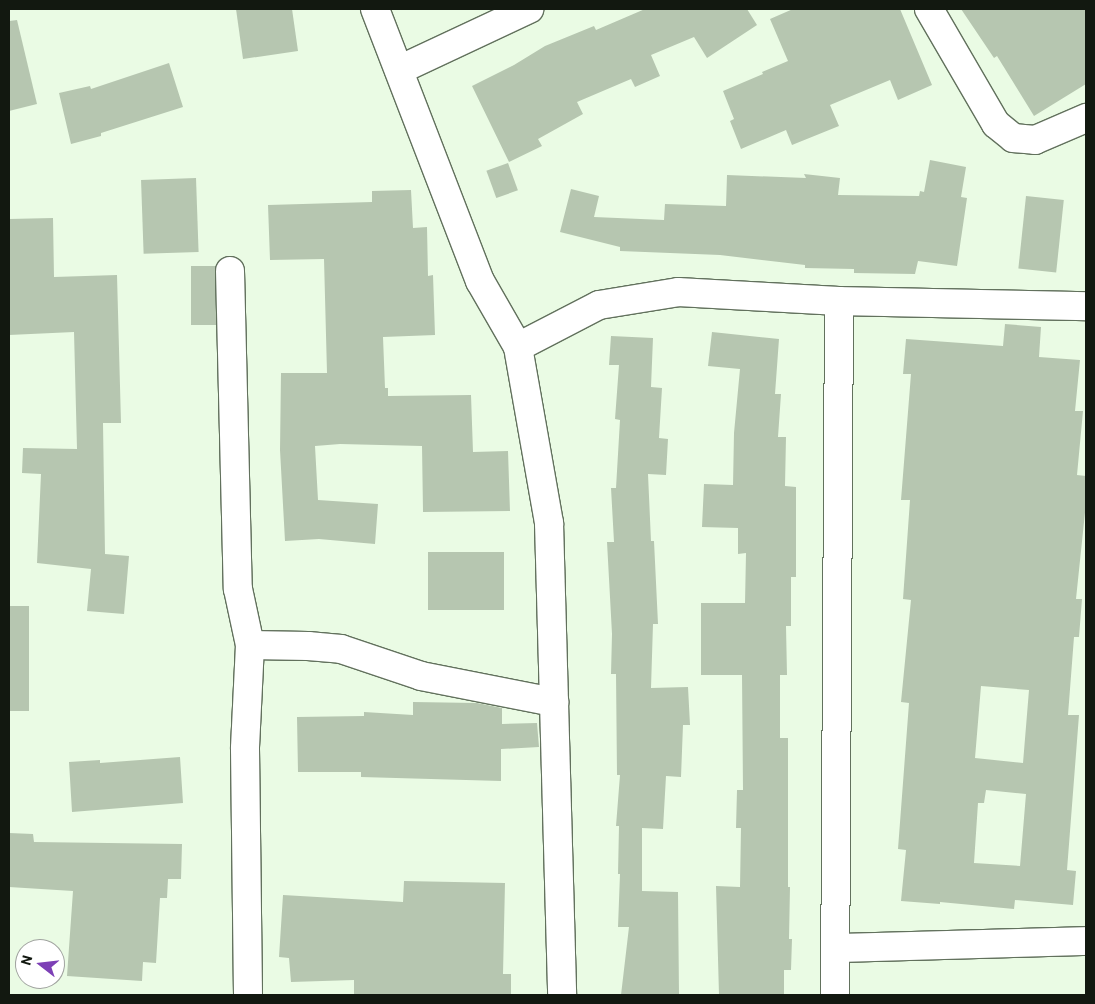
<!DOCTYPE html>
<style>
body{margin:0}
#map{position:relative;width:1095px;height:1004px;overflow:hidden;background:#eafbe4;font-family:Barlow,sans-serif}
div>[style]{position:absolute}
.building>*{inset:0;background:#b6c6b0;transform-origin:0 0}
.roads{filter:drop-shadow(1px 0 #62715d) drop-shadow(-1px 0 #62715d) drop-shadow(0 1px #62715d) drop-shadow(0 -1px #62715d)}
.street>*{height:28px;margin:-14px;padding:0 14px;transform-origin:14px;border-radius:14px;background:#fff}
.secondary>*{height:28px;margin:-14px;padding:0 14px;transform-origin:14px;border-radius:14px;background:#fff}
span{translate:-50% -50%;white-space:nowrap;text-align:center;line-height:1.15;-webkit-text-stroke:4px #fff;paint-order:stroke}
.frame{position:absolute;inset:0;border:10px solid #121810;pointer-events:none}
.north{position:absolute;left:15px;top:939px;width:50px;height:50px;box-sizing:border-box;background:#fff;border:1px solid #a0a39f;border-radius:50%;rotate:286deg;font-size:14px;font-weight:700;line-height:20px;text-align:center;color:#121810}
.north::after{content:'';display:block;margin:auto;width:18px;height:22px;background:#7d40b6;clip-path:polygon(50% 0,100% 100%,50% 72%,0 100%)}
</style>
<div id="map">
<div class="building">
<div style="clip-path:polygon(236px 9px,292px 9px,298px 51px,243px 59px)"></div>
<div style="clip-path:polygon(645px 9px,747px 9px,757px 25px,707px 58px,694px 37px,651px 55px,660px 76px,635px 87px,631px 79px,577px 102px,583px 114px,538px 139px,542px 146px,509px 162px,472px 86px,514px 65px,545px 46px,594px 26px,596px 30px)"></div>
<div style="clip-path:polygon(793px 9px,900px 9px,932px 85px,898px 100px,890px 80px,830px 105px,839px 126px,792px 145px,786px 130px,741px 149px,730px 121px,734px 119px,723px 91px,763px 74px,762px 72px,788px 61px,770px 19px)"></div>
<div style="clip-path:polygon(961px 9px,1086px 9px,1086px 84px,1034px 116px,997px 56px,994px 58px)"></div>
<div style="clip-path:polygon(17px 20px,37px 104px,9px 111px,9px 21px)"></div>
<div style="clip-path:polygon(169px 63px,183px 107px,101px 133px,101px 136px,71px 144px,59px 93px,90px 86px,91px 89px)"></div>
<div style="clip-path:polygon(930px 160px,966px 167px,961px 197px,967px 198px,957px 266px,918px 261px,915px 274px,854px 273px,854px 269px,805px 268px,805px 265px,720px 255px,620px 251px,620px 247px,560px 232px,571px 189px,599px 196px,594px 217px,664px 220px,665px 204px,726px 206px,727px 175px,806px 178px,804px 174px,840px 178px,838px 195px,919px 196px,920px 191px,924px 192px)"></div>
<div style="left:508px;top:163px;width:29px;height:23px;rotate:70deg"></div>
<div style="left:196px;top:178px;width:74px;height:55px;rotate:88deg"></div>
<div style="clip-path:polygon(411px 190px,413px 228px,427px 227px,428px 276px,433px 275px,435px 335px,383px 337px,385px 388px,388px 388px,388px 396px,471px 395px,473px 452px,508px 451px,510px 511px,423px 512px,422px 446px,340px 444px,315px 446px,318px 500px,378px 504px,375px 544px,319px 539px,285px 541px,280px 450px,281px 373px,327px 373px,324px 259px,270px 260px,268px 205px,372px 202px,372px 191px)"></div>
<div style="left:1026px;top:196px;width:38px;height:73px;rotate:6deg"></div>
<div style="clip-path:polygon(53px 218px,54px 277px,117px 275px,121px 423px,103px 423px,105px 554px,129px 556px,124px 614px,87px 611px,91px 569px,37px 563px,41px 474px,22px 473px,23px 448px,77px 449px,74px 332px,9px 335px,9px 219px)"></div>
<div style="left:191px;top:266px;width:25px;height:59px"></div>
<div style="clip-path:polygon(evenodd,1005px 324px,1041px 327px,1039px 357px,1080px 360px,1075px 411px,1083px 411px,1077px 475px,1086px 476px,1086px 503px,1076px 599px,1082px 599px,1079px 637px,1074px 637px,1068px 715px,1079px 715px,1067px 870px,1076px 871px,1073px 905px,1015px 900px,1014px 909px,940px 902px,940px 904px,901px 901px,906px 850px,898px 849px,909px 703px,901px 702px,911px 600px,903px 599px,910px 500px,901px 500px,911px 374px,903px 374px,906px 339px,1003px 346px,1005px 324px,981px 686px,1029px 690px,1023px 763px,975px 758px,981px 686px,1005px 324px,986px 790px,1026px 794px,1020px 866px,974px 863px,978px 803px,984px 803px,986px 790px)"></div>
<div style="clip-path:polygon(712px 332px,779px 339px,775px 394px,781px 394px,778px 437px,786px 437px,785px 486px,796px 487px,796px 577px,791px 577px,791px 626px,786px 626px,787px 675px,780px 675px,780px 738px,788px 738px,788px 887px,790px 887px,789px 939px,792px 939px,791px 970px,784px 970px,784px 995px,719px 995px,716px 886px,740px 887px,741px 828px,736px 828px,737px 790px,743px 790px,742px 675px,701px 675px,701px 603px,745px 603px,746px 553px,738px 554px,738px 528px,702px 527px,704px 484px,733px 485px,734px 433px,740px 369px,708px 366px)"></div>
<div style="clip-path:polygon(611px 336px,653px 338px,651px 387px,662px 388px,659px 438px,668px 439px,666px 475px,648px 474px,651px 541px,654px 541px,658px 624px,653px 624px,651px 688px,688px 687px,690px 725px,683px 725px,681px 777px,666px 776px,663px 829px,642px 828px,642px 891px,678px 892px,679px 995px,621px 995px,629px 927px,618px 927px,620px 874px,618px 874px,619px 826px,616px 826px,620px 775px,617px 775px,616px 674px,611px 674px,612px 634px,607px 542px,614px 542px,611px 488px,616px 488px,620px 420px,615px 419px,619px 365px,609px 365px)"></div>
<div style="left:428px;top:552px;width:76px;height:58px"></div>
<div style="left:9px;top:606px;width:20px;height:105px"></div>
<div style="clip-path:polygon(413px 702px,477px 703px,502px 708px,502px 724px,537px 723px,539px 747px,501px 749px,501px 781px,361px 777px,361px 772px,298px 772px,297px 717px,364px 716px,364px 712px,413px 715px)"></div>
<div style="clip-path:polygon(180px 757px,183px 803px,72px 812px,69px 762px,100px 760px,100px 763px)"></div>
<div style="clip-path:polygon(9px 833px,33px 834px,34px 842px,182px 844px,181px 879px,168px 879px,167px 898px,160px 898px,156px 963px,143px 962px,142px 981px,67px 976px,73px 891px,9px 887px)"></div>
<div style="clip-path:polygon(404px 881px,505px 883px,503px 974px,511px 974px,511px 995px,354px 995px,354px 980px,291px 982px,289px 958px,279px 957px,283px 895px,403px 902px)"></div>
</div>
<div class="roads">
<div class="street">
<div style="left:929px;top:9px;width:133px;rotate:59.8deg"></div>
<div style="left:996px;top:124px;width:22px;rotate:39deg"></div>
<div style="left:1013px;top:138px;width:22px;rotate:5deg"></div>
<div style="left:1035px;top:140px;width:56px;rotate:-23.3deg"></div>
<div style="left:399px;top:70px;width:144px;rotate:-25.1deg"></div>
<div style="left:230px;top:271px;width:318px;rotate:88.6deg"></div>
<div style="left:238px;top:589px;width:57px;rotate:77.9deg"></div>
<div style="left:250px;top:645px;width:104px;rotate:92.8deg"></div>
<div style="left:245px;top:749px;width:246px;rotate:89.3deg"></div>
<div style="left:518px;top:347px;width:91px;rotate:-27.4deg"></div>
<div style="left:599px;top:305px;width:80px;rotate:-9.3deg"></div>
<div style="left:678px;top:292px;width:161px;rotate:3.2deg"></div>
<div style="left:839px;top:301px;width:247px;rotate:1.2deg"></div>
<div style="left:250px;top:645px;width:58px;rotate:1deg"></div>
<div style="left:308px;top:646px;width:33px;rotate:5deg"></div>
<div style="left:341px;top:649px;width:84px;rotate:18.6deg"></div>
<div style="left:421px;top:676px;width:136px;rotate:11.1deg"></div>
<div style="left:836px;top:948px;width:250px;rotate:-1.6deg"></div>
<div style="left:835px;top:995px;width:694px;rotate:-89.67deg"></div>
</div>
<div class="secondary">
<div style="left:375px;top:9px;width:292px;rotate:68.9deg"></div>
<div style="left:480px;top:281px;width:76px;rotate:60.1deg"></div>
<div style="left:518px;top:347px;width:179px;rotate:80deg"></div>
<div style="left:549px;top:523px;width:472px;rotate:88.4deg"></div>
</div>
</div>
<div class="frame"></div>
<div class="north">N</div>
</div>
